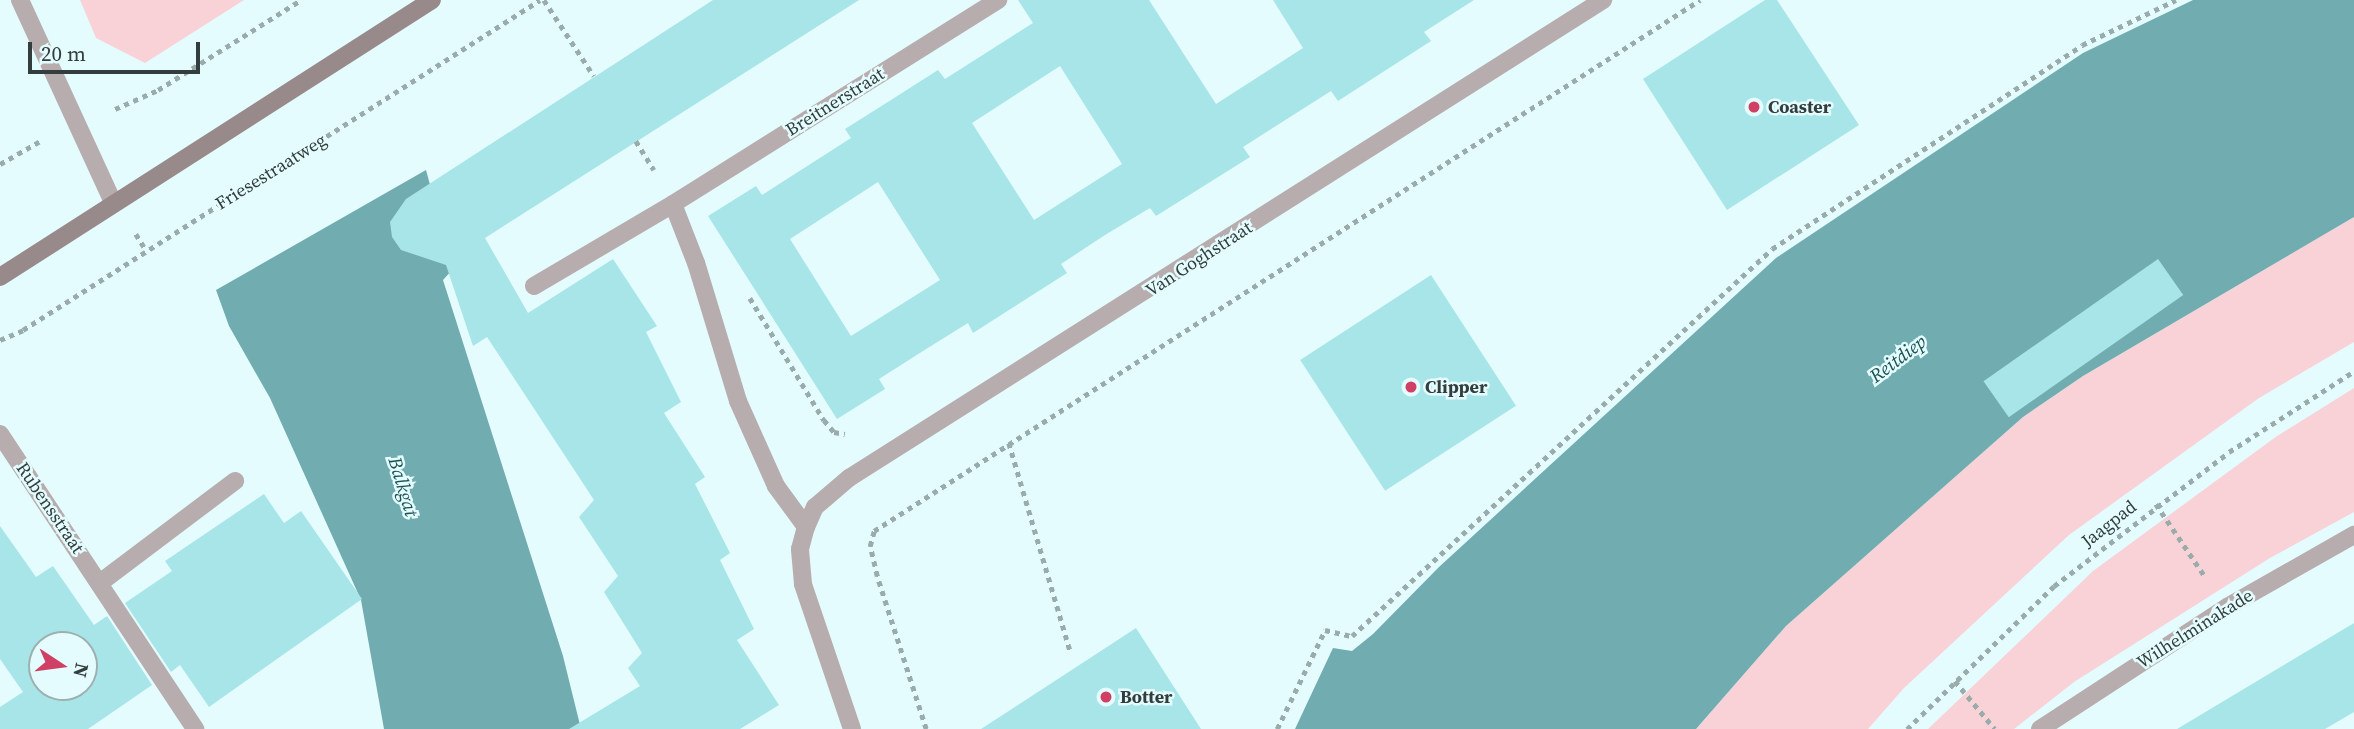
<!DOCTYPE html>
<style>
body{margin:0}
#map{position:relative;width:2354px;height:729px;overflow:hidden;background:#e4fcfd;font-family:"Source Serif 4",serif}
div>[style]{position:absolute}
.green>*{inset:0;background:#f9d2d7}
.water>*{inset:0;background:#71acb0}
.building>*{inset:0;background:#a8e5e8;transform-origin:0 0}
.path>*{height:4.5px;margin-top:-2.25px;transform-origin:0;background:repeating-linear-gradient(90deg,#99abab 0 5px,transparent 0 10px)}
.service>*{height:18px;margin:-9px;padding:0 9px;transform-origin:9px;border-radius:9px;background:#b7adae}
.minor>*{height:18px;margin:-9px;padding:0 9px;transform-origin:9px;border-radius:9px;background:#b7adae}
.secondary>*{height:18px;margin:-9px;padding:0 9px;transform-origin:9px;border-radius:9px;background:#988a8b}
.dots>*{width:19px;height:19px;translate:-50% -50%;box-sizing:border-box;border:4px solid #e4fcfd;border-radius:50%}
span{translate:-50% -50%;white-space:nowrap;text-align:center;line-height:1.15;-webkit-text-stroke:5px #e4fcfd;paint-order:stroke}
.street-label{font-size:18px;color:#333d3d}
.poi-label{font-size:18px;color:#333d3d;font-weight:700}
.left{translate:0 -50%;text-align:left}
.water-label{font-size:19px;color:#1c5053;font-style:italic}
.north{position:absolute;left:28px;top:631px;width:70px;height:70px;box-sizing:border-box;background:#e4fcfd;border:2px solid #9db0b0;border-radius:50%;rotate:103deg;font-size:19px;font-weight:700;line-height:28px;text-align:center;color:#333d3d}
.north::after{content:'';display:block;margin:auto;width:24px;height:32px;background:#cf4064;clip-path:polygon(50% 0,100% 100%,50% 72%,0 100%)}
.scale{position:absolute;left:28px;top:42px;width:172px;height:32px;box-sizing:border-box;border:4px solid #333d3d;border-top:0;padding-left:9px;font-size:21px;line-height:24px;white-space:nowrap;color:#333d3d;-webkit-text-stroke:5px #e4fcfd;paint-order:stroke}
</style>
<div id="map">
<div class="green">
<div style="clip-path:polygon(80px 0,244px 0,145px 63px,96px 38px)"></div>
<div style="clip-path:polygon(2354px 217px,2354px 342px,2259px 398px,2069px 535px,1904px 688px,1868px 729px,1696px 729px,1786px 626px,2023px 417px,2083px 376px)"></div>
<div style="clip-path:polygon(2354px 388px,2354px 512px,2270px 558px,2074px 682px,2014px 729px,1928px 729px,2093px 571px,2277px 436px)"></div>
</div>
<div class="water">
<div style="clip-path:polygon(2193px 0,2354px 0,2354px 217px,2083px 376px,2023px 417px,1786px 626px,1696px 729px,1295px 729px,1333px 648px,1352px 651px,1373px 634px,1439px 567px,1776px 258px,2083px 53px)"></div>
<div style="clip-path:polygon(426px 170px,453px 269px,443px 280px,563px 656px,581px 729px,384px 729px,361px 600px,270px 398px,229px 326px,216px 290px)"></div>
</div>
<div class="building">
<div style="clip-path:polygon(713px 0,859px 0,485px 238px,528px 313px,613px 259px,657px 326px,646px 332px,681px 402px,664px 413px,705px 477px,695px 484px,730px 553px,720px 560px,754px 629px,737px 640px,779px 705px,740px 729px,569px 729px,640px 686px,628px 668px,642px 653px,604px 592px,618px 576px,579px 517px,594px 500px,487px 337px,473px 346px,446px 265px,401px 250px,392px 237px,390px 222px,406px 199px)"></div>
<div style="clip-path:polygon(evenodd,1018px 0,1149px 0,1216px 104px,1303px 48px,1273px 0,1474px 0,1424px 32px,1431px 41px,1338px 101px,1331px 91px,1243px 147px,1250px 157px,1156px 216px,1150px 208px,1105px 235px,1061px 264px,1067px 273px,973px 333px,968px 323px,923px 351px,879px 379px,885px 389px,837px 419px,708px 216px,756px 186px,762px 195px,851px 138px,845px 129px,891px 100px,938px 70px,945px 79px,1033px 23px,1018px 0,1060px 66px,1122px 164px,1034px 220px,972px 123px,1060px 66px,1018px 0,878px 182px,940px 280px,851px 336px,790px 239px,878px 182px)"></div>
<div style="clip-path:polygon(1765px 0,1777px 0,1859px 125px,1727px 210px,1643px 79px)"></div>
<div style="left:2158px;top:259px;width:44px;height:213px;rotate:55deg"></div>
<div style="left:1431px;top:275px;width:156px;height:156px;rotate:57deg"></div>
<div style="clip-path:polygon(264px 494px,284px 523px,301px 511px,362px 599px,209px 707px,180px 665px,171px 672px,125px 603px,172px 571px,165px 561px)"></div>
<div style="clip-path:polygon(evenodd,0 526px,36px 577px,53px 566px,94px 625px,107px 616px,152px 685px,88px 729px,0 729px,0 707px,23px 692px,0 659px,0 526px,42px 645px,84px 645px,84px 687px,42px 687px,42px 645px)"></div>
<div style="clip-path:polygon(2354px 623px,2354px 712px,2325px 729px,2177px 729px)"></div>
<div style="clip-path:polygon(1136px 628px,1201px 729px,981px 729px,1064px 675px)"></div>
</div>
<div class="path">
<div style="left:544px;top:0;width:91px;rotate:56.7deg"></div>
<div style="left:115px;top:109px;width:47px;rotate:-23.8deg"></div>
<div style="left:158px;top:90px;width:169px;rotate:-32.2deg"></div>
<div style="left:636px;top:141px;width:34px;rotate:58deg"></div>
<div style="left:0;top:164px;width:48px;rotate:-29.7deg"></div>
<div style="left:136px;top:234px;width:19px;rotate:58deg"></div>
<div style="left:750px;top:298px;width:143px;rotate:58.8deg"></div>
<div style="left:824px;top:420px;width:16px;rotate:50deg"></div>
<div style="left:834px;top:432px;width:11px;rotate:10deg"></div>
<div style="left:0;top:340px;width:25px;rotate:-23deg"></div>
<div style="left:23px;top:330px;width:613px;rotate:-32.55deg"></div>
<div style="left:1009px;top:443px;width:216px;rotate:73.6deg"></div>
<div style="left:2156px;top:504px;width:86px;rotate:55.9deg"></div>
<div style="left:1955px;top:681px;width:62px;rotate:50.2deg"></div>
<div style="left:926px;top:729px;width:161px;rotate:-107.8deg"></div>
<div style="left:877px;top:576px;width:31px;rotate:-103deg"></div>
<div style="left:870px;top:546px;width:16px;rotate:-75deg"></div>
<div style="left:874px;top:531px;width:982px;rotate:-32.74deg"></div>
<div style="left:1277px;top:729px;width:110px;rotate:-64.1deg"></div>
<div style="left:1325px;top:630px;width:28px;rotate:13deg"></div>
<div style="left:1352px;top:636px;width:571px;rotate:-42.66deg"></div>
<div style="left:1772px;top:249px;width:371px;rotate:-33.3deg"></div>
<div style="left:2082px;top:45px;width:104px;rotate:-25.6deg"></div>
<div style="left:1907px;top:729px;width:205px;rotate:-44.2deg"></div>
<div style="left:2054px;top:586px;width:220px;rotate:-37.4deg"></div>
<div style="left:2229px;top:452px;width:149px;rotate:-32.9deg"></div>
</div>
<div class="service">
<div style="left:534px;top:286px;width:161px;rotate:-30.5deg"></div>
</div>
<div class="minor">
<div style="left:20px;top:0;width:222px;rotate:65.3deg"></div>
<div style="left:0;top:434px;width:354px;rotate:56.5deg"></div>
<div style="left:806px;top:527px;width:22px;rotate:-66deg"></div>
<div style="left:815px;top:507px;width:45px;rotate:-40.5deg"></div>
<div style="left:849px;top:478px;width:893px;rotate:-32.37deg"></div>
<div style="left:101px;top:582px;width:168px;rotate:-37deg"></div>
<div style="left:852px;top:729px;width:153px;rotate:-108.7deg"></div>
<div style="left:803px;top:584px;width:35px;rotate:-95deg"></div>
<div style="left:800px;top:549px;width:23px;rotate:-75deg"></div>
<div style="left:806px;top:527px;width:51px;rotate:-126.2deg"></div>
<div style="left:776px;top:486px;width:93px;rotate:-114.1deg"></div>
<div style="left:738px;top:401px;width:144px;rotate:-106.9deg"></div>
<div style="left:696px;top:263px;width:63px;rotate:-111.3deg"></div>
<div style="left:673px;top:204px;width:384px;rotate:-32.1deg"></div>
<div style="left:2040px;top:729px;width:223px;rotate:-33.1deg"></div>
<div style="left:2227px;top:607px;width:146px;rotate:-29.6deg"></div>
</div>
<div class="secondary">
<div style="left:0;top:277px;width:513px;rotate:-32.67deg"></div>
</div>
<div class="dots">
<div style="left:1754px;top:107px;background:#cf4064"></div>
<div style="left:1411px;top:387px;background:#cf4064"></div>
<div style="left:1106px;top:697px;background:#cf4064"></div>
</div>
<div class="street-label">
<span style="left:835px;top:102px;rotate:-32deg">Breitnerstraat</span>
<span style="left:271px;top:172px;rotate:-32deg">Friesestraatweg</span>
<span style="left:1199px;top:259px;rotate:-33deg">Van Goghstraat</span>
<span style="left:50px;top:508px;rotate:56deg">Rubensstraat</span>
<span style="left:2109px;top:524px;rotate:-38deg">Jaagpad</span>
<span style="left:2195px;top:629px;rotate:-32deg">Wilhelminakade</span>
</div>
<div class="poi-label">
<span class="left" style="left:1768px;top:107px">Coaster</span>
<span class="left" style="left:1425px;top:387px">Clipper</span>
<span class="left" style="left:1120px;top:697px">Botter</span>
</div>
<div class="water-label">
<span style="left:1898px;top:359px;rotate:-37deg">Reitdiep</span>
<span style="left:403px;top:487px;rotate:73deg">Balkgat</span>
</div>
<div class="north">N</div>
<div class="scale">20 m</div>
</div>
